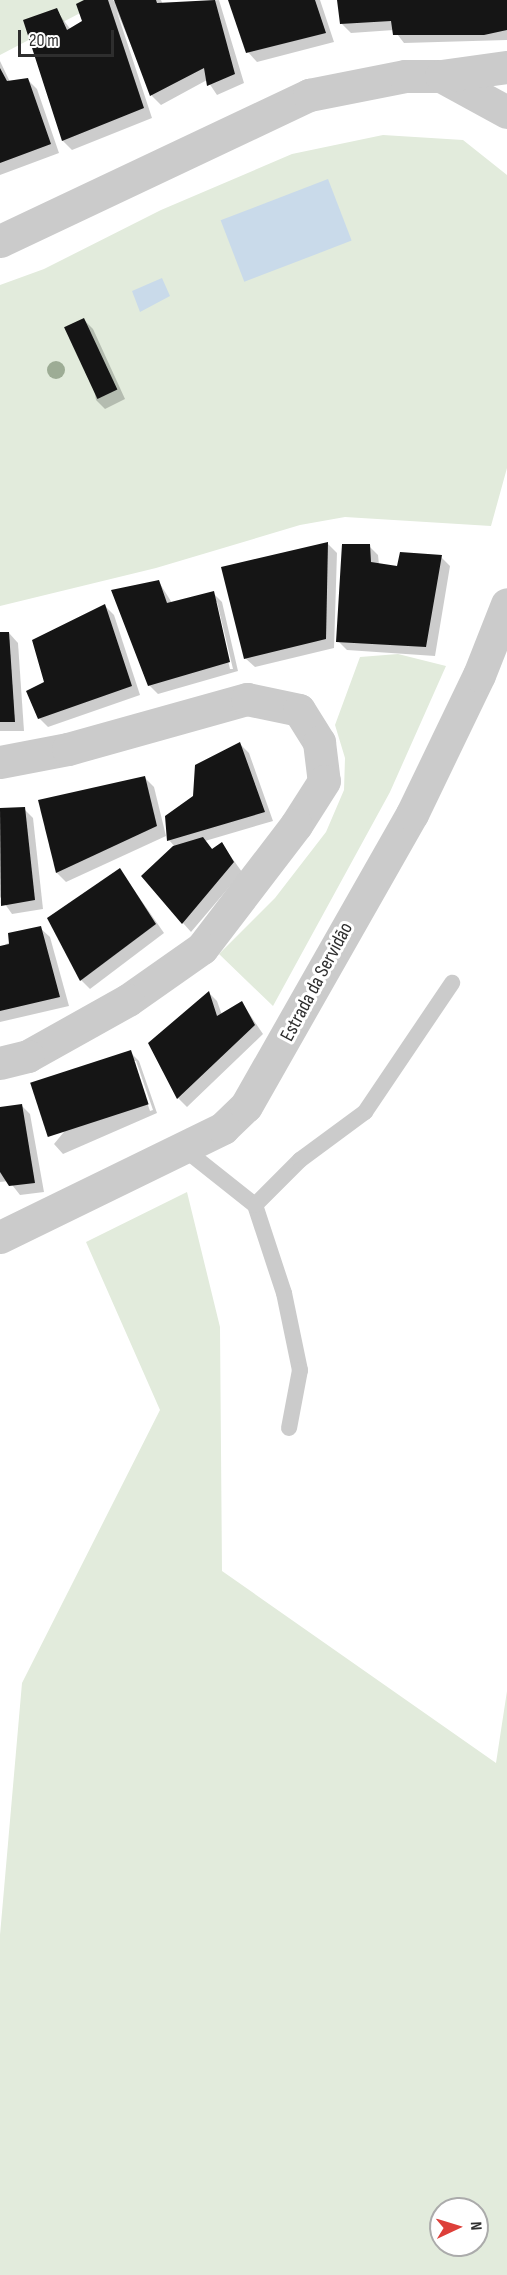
<!DOCTYPE html>
<meta charset="utf-8">
<style>
body{margin:0}
#map{position:relative;width:507px;height:2275px;overflow:hidden;background:#fff;font-family:"Sofia Sans Condensed",sans-serif}
div>[style]{position:absolute}
.green>*{inset:0;background:#e2ebdc}
.water>*{inset:0;background:#c9daea;transform-origin:0 0}
.shadow>*{inset:0;background:#0003}
.building>*{inset:0;background:#151515;transform-origin:0 0}
.service>*{height:16px;margin:-8px;padding:0 8px;transform-origin:8px;border-radius:8px;background:#cbcbcb}
.minor>*{height:33px;margin:-16.5px;padding:0 16.5px;transform-origin:16.5px;border-radius:16.5px;background:#cbcbcb}
.trees>*{width:18px;height:18px;margin:-9px;border-radius:50%;background:#9dac95}
span{translate:-50% -50%;white-space:nowrap;text-align:center;line-height:1.15;-webkit-text-stroke:6px #fff;paint-order:stroke}
.street-label{font-size:20px;color:#2e2e2e}
.north{position:absolute;left:429px;top:2197px;width:60px;height:60px;box-sizing:border-box;background:#fff;border:2px solid #ababab;border-radius:50%;rotate:86deg;font-size:16px;font-weight:700;line-height:24px;text-align:center;color:#2e2e2e}
.north::after{content:'';display:block;margin:auto;width:21px;height:27px;background:#dd3f39;clip-path:polygon(50% 0,100% 100%,50% 72%,0 100%)}
.scale{position:absolute;left:18px;top:30px;width:96px;height:27px;box-sizing:border-box;border:3px solid #2e2e2e;border-top:0;padding-left:8px;font-size:18px;line-height:21px;white-space:nowrap;color:#2e2e2e;-webkit-text-stroke:4px #fff;paint-order:stroke}
</style>
<div id="map">
<div class="green">
<div style="clip-path:polygon(0 0,105px 0,0 55px)"></div>
<div style="clip-path:polygon(383px 135px,463px 140px,507px 175px,507px 468px,491px 526px,345px 517px,300px 525px,156px 568px,0 606px,0 285px,44px 269px,161px 210px,292px 154px)"></div>
<div style="clip-path:polygon(398px 654px,446px 666px,390px 792px,273px 1006px,219px 954px,275px 898px,326px 832px,344px 790px,345px 758px,335px 725px,360px 657px)"></div>
<div style="clip-path:polygon(evenodd,187px 1192px,220px 1327px,222px 1571px,496px 1763px,507px 1691px,507px 2275px,0 2275px,0 1935px,22px 1683px,160px 1410px,86px 1242px,187px 1192px,441px 2209px,477px 2209px,477px 2245px,441px 2245px,441px 2209px)"></div>
</div>
<div class="water">
<div style="left:328px;top:179px;width:66px;height:115px;rotate:69deg"></div>
<div style="clip-path:polygon(162px 278px,170px 296px,140px 312px,132px 291px)"></div>
</div>
<div class="shadow">
<div style="clip-path:polygon(88px 0,113px 0,118px 5px,116px 0,161px 0,163px 5px,219px 0,244px 83px,217px 95px,207px 80px,161px 105px,152px 96px,116px 9px,152px 118px,72px 150px,63px 141px,25px 21px,56px 10px,71px 30px,84px 21px)"></div>
<div style="clip-path:polygon(230px 0,320px 0,334px 42px,257px 62px,248px 52px)"></div>
<div style="clip-path:polygon(338px 0,507px 0,507px 40px,404px 43px,394px 30px,351px 33px,342px 24px)"></div>
<div style="clip-path:polygon(0 61px,10px 82px,28px 80px,37px 89px,59px 153px,0 175px)"></div>
<div style="clip-path:polygon(83px 319px,93px 329px,125px 399px,105px 409px,96px 400px)"></div>
<div style="clip-path:polygon(328px 544px,337px 553px,334px 648px,255px 667px,245px 658px)"></div>
<div style="clip-path:polygon(369px 546px,378px 555px,379px 565px,398px 568px,441px 557px,450px 566px,435px 656px,347px 650px,338px 641px)"></div>
<div style="clip-path:polygon(evenodd,159px 582px,172px 603px,213px 593px,222px 602px,238px 671px,158px 694px,149px 685px,159px 582px,214px 602px,217px 602px,233px 669px,230px 669px,214px 602px)"></div>
<div style="clip-path:polygon(105px 606px,114px 615px,140px 695px,48px 727px,39px 718px,46px 683px)"></div>
<div style="clip-path:polygon(9px 633px,18px 643px,24px 731px,0 731px,0 634px)"></div>
<div style="clip-path:polygon(240px 744px,249px 753px,273px 821px,205px 841px,213px 850px,222px 844px,242px 872px,191px 932px,183px 923px,175px 847px,169px 840px,194px 797px)"></div>
<div style="clip-path:polygon(145px 778px,154px 787px,166px 836px,66px 882px,57px 873px,39px 801px)"></div>
<div style="clip-path:polygon(24px 809px,33px 818px,43px 909px,12px 914px,0 897px,0 810px)"></div>
<div style="clip-path:polygon(120px 870px,164px 933px,90px 989px,81px 980px,49px 919px)"></div>
<div style="clip-path:polygon(40px 928px,50px 937px,69px 1006px,0 1022px,0 947px)"></div>
<div style="clip-path:polygon(209px 993px,217px 1001px,222px 1015px,242px 1003px,263px 1034px,187px 1107px,178px 1098px,150px 1044px)"></div>
<div style="clip-path:polygon(evenodd,130px 1052px,139px 1061px,157px 1113px,63px 1154px,54px 1144px,130px 1052px,133px 1061px,136px 1061px,153px 1110px,150px 1111px,133px 1061px)"></div>
<div style="clip-path:polygon(21px 1105px,30px 1114px,44px 1192px,20px 1195px,9px 1181px,0 1182px,0 1108px)"></div>
</div>
<div class="building">
<div style="clip-path:polygon(84px 0,108px 0,144px 108px,62px 141px,23px 20px,57px 8px,67px 30px,82px 21px,76px 4px)"></div>
<div style="clip-path:polygon(114px 0,156px 0,157px 3px,215px 0,235px 74px,207px 86px,204px 68px,150px 96px)"></div>
<div style="clip-path:polygon(228px 0,315px 0,326px 33px,246px 53px)"></div>
<div style="clip-path:polygon(337px 0,507px 0,507px 30px,484px 35px,393px 35px,391px 21px,340px 24px)"></div>
<div style="clip-path:polygon(0 68px,7px 81px,28px 78px,51px 144px,0 163px)"></div>
<div style="left:84px;top:318px;width:79px;height:22px;rotate:65deg"></div>
<div style="clip-path:polygon(328px 542px,326px 639px,244px 659px,221px 567px)"></div>
<div style="clip-path:polygon(342px 544px,370px 544px,371px 562px,397px 566px,400px 552px,442px 555px,426px 647px,336px 642px)"></div>
<div style="clip-path:polygon(159px 580px,167px 603px,214px 591px,230px 662px,148px 686px,111px 590px)"></div>
<div style="clip-path:polygon(105px 604px,132px 686px,38px 719px,26px 691px,44px 682px,32px 640px)"></div>
<div style="clip-path:polygon(0 632px,9px 632px,15px 722px,0 722px)"></div>
<div style="clip-path:polygon(240px 742px,265px 812px,167px 841px,165px 816px,193px 796px,195px 765px)"></div>
<div style="clip-path:polygon(145px 776px,157px 826px,56px 873px,38px 800px)"></div>
<div style="clip-path:polygon(25px 807px,35px 900px,1px 906px,0 808px)"></div>
<div style="clip-path:polygon(203px 837px,212px 849px,222px 842px,234px 862px,182px 924px,141px 876px,173px 846px)"></div>
<div style="clip-path:polygon(120px 868px,156px 924px,80px 981px,47px 918px)"></div>
<div style="clip-path:polygon(41px 926px,60px 997px,0 1011px,0 946px,9px 944px,8px 933px)"></div>
<div style="clip-path:polygon(209px 991px,217px 1016px,242px 1001px,255px 1025px,177px 1099px,148px 1043px)"></div>
<div style="left:131px;top:1050px;width:57px;height:106px;rotate:72deg"></div>
<div style="clip-path:polygon(22px 1104px,35px 1183px,9px 1186px,0 1172px,0 1107px)"></div>
</div>
<div class="service">
<div style="left:183px;top:1148px;width:92px;rotate:38.4deg"></div>
<div style="left:255px;top:1205px;width:93px;rotate:71.8deg"></div>
<div style="left:284px;top:1293px;width:79px;rotate:78.3deg"></div>
<div style="left:300px;top:1370px;width:59px;rotate:100.7deg"></div>
<div style="left:255px;top:1205px;width:64px;rotate:-45deg"></div>
<div style="left:300px;top:1160px;width:81px;rotate:-36.4deg"></div>
<div style="left:365px;top:1112px;width:156px;rotate:-56deg"></div>
</div>
<div class="minor">
<div style="left:441px;top:76px;width:75px;rotate:28.6deg"></div>
<div style="left:0;top:241px;width:342px;rotate:-25.3deg"></div>
<div style="left:309px;top:95px;width:98px;rotate:-11.2deg"></div>
<div style="left:405px;top:76px;width:36px"></div>
<div style="left:441px;top:76px;width:67px;rotate:-7.8deg"></div>
<div style="left:0;top:762px;width:69px;rotate:-10.8deg"></div>
<div style="left:68px;top:749px;width:186px;rotate:-15.6deg"></div>
<div style="left:247px;top:699px;width:53px;rotate:11.9deg"></div>
<div style="left:299px;top:710px;width:38px;rotate:58deg"></div>
<div style="left:319px;top:742px;width:39px;rotate:83deg"></div>
<div style="left:324px;top:781px;width:52px;rotate:122.5deg"></div>
<div style="left:296px;top:825px;width:155px;rotate:127.4deg"></div>
<div style="left:202px;top:948px;width:90px;rotate:144.9deg"></div>
<div style="left:128px;top:1000px;width:115px;rotate:150.8deg"></div>
<div style="left:28px;top:1056px;width:29px;rotate:166deg"></div>
<div style="left:0;top:1237px;width:248px;rotate:-26deg"></div>
<div style="left:223px;top:1128px;width:32px;rotate:-44deg"></div>
<div style="left:246px;top:1106px;width:336px;rotate:-60.4deg"></div>
<div style="left:412px;top:814px;width:154px;rotate:-64.3deg"></div>
<div style="left:479px;top:675px;width:76px;rotate:-68.5deg"></div>
</div>
<div class="trees">
<div style="left:56px;top:370px"></div>
</div>
<div class="street-label">
<span style="left:317px;top:982px;rotate:-62deg">Estrada da Servidão</span>
</div>
<div class="north">N</div>
<div class="scale">20 m</div>
</div>
